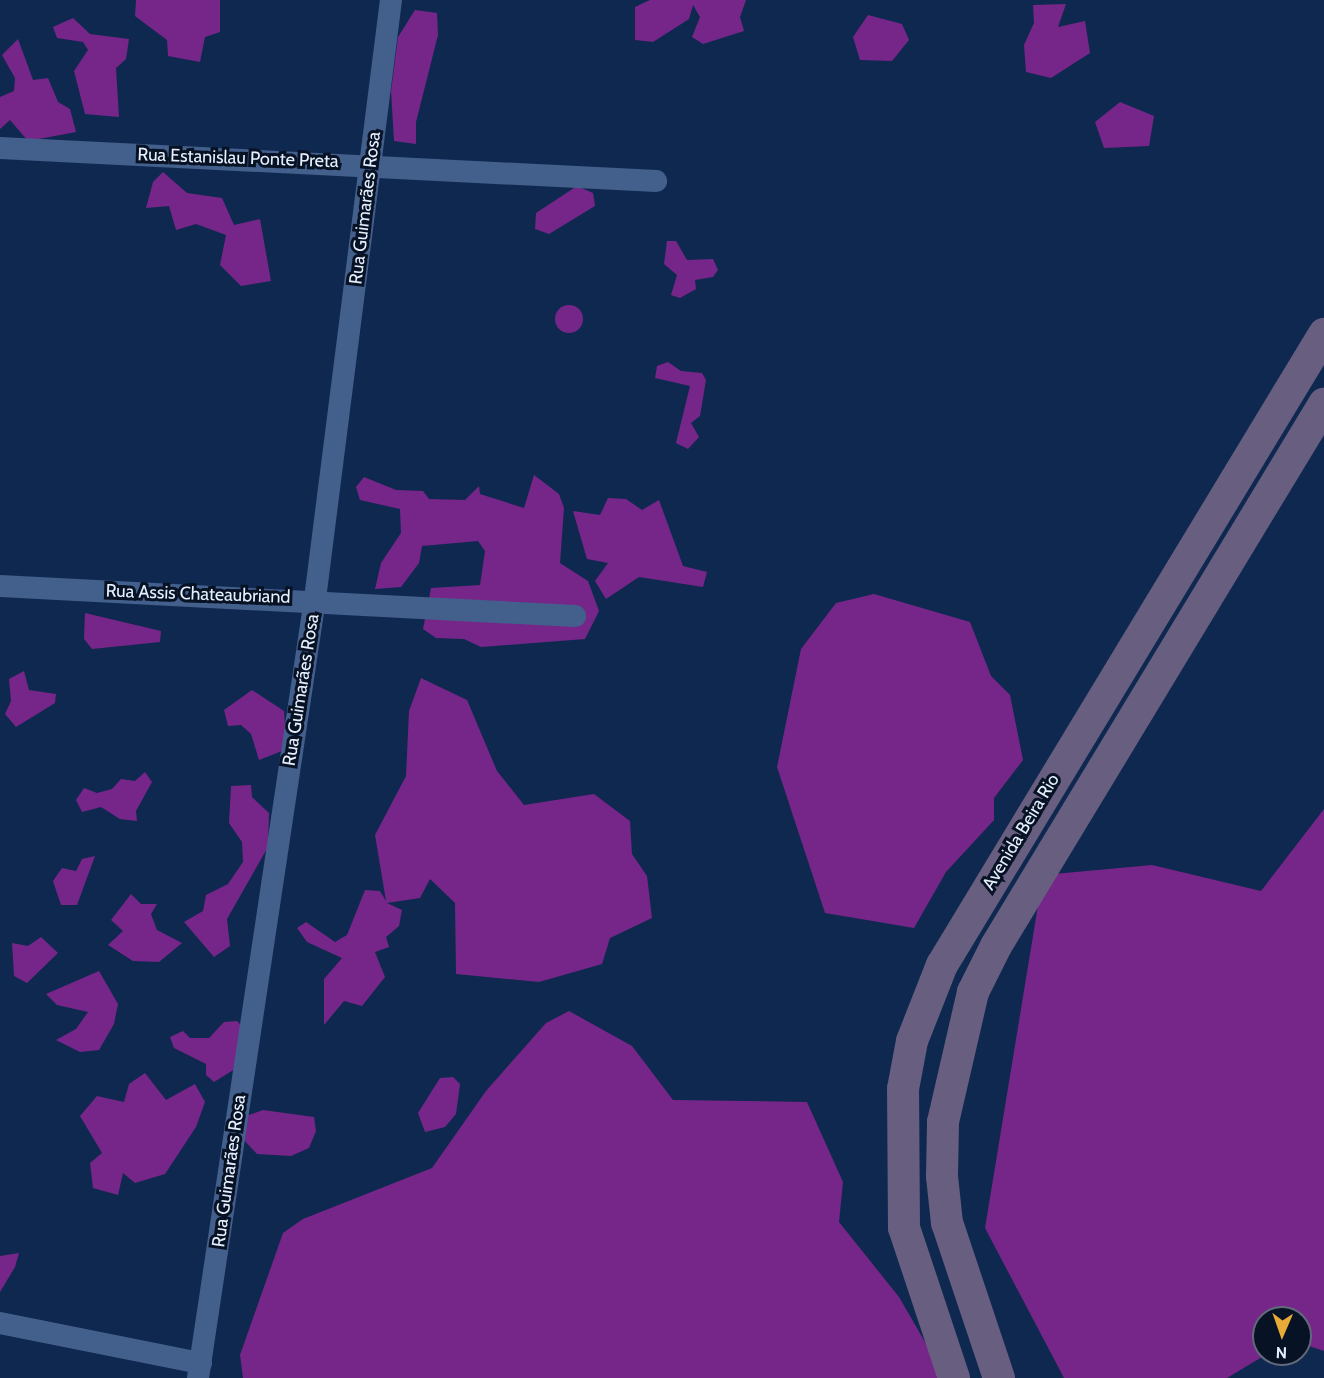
<!DOCTYPE html>
<meta charset="utf-8">
<style>
body{margin:0}
#map{position:relative;width:1324px;height:1378px;overflow:hidden;background:#0f2850;font-family:Cabin,sans-serif}
div>[style]{position:absolute}
.forest>*{inset:0;background:#762688}
.round{border-radius:50%}
.street>*{height:22px;margin:-11px;padding:0 11px;transform-origin:11px;border-radius:11px;background:#435f8c}
.secondary>*{height:32px;margin:-16px;padding:0 16px;transform-origin:16px;border-radius:16px;background:#685e7f}
span{translate:-50% -50%;white-space:nowrap;text-align:center;line-height:1.15;-webkit-text-stroke:6px #071224;paint-order:stroke}
.street-label{font-size:18px;color:#e5effe}
.north{position:absolute;left:1252px;top:1306px;width:60px;height:60px;box-sizing:border-box;background:#071224;border:2px solid #606a7b;border-radius:50%;rotate:182deg;font-size:16px;font-weight:700;line-height:24px;text-align:center;color:#e5effe}
.north::after{content:'';display:block;margin:auto;width:21px;height:27px;background:#e8ab37;clip-path:polygon(50% 0,100% 100%,50% 72%,0 100%)}
</style>
<div id="map">
<div class="forest">
<div style="clip-path:polygon(136px 0,220px 0,220px 32px,205px 37px,200px 62px,168px 56px,167px 40px,135px 16px)"></div>
<div style="clip-path:polygon(650px 0,746px 0,740px 17px,744px 31px,703px 44px,692px 37px,700px 17px,693px 5px,689px 19px,653px 42px,635px 40px,635px 7px)"></div>
<div style="clip-path:polygon(1066px 4px,1058px 27px,1085px 21px,1090px 53px,1051px 78px,1026px 72px,1024px 45px,1034px 23px,1033px 5px)"></div>
<div style="clip-path:polygon(415px 10px,437px 13px,438px 35px,416px 122px,416px 144px,394px 141px,391px 91px,398px 37px)"></div>
<div style="clip-path:polygon(868px 15px,902px 24px,909px 40px,892px 61px,860px 60px,853px 37px)"></div>
<div style="clip-path:polygon(73px 18px,90px 34px,129px 39px,126px 59px,116px 68px,119px 117px,85px 114px,74px 71px,88px 50px,83px 42px,57px 38px,53px 27px)"></div>
<div style="clip-path:polygon(18px 39px,33px 80px,48px 78px,58px 102px,70px 109px,76px 132px,28px 141px,10px 120px,0 129px,0 97px,14px 91px,15px 78px,2px 55px)"></div>
<div style="clip-path:polygon(1120px 102px,1154px 116px,1149px 146px,1104px 148px,1095px 122px)"></div>
<div style="clip-path:polygon(163px 172px,187px 193px,222px 198px,234px 225px,260px 219px,271px 281px,241px 286px,220px 265px,226px 235px,196px 224px,176px 230px,169px 206px,146px 208px,153px 182px)"></div>
<div style="clip-path:polygon(577px 186px,593px 193px,595px 206px,549px 234px,535px 229px,536px 213px)"></div>
<div style="clip-path:polygon(667px 241px,676px 241px,687px 260px,713px 259px,718px 270px,713px 277px,695px 280px,696px 289px,680px 298px,671px 295px,677px 275px,664px 264px)"></div>
<div class="round" style="left:555px;top:305px;width:28px;height:28px"></div>
<div style="clip-path:polygon(668px 362px,681px 371px,702px 373px,706px 380px,700px 416px,691px 423px,699px 437px,688px 449px,676px 443px,690px 386px,655px 378px,657px 366px)"></div>
<div style="clip-path:polygon(534px 475px,559px 494px,564px 508px,560px 563px,588px 581px,599px 611px,585px 639px,481px 647px,464px 639px,436px 638px,423px 629px,431px 588px,480px 585px,485px 551px,478px 541px,422px 546px,419px 563px,401px 587px,375px 589px,381px 563px,401px 533px,400px 509px,360px 500px,356px 487px,364px 477px,396px 490px,423px 491px,429px 499px,465px 500px,479px 486px,480px 494px,524px 508px)"></div>
<div style="clip-path:polygon(608px 498px,626px 499px,642px 510px,659px 500px,683px 566px,707px 572px,703px 587px,639px 577px,606px 599px,595px 581px,608px 563px,587px 559px,573px 511px,600px 515px)"></div>
<div style="clip-path:polygon(874px 594px,970px 622px,991px 676px,1010px 695px,1023px 760px,994px 798px,994px 820px,946px 872px,914px 928px,825px 913px,777px 767px,801px 649px,836px 603px)"></div>
<div style="clip-path:polygon(85px 613px,161px 631px,160px 642px,92px 649px,84px 639px)"></div>
<div style="clip-path:polygon(24px 671px,29px 690px,56px 694px,55px 703px,16px 727px,5px 714px,11px 701px,9px 679px)"></div>
<div style="clip-path:polygon(421px 678px,467px 700px,497px 771px,524px 805px,594px 794px,630px 821px,632px 854px,647px 876px,652px 918px,610px 938px,602px 964px,539px 982px,456px 974px,455px 903px,430px 879px,420px 898px,387px 903px,402px 910px,399px 926px,386px 937px,389px 947px,375px 952px,385px 977px,362px 1006px,344px 1001px,324px 1025px,324px 979px,342px 958px,307px 942px,297px 928px,306px 922px,335px 942px,347px 935px,365px 890px,380px 891px,386px 901px,375px 835px,406px 776px,409px 711px)"></div>
<div style="clip-path:polygon(252px 690px,284px 711px,287px 749px,259px 760px,251px 734px,241px 725px,228px 726px,224px 710px)"></div>
<div style="clip-path:polygon(145px 772px,152px 782px,136px 811px,137px 821px,120px 819px,101px 807px,82px 812px,76px 800px,84px 788px,97px 793px,112px 789px,121px 779px,135px 781px)"></div>
<div style="clip-path:polygon(251px 785px,252px 797px,269px 813px,268px 847px,227px 919px,230px 946px,214px 957px,184px 922px,203px 911px,206px 895px,228px 884px,243px 862px,242px 842px,229px 823px,231px 786px)"></div>
<div style="clip-path:polygon(1324px 809px,1324px 1351px,1300px 1343px,1300px 1318px,1264px 1318px,1267px 1354px,1227px 1378px,1064px 1378px,985px 1228px,1043px 875px,1152px 865px,1261px 891px)"></div>
<div style="clip-path:polygon(95px 856px,77px 905px,61px 905px,53px 881px,62px 868px,76px 871px,82px 859px)"></div>
<div style="clip-path:polygon(131px 894px,141px 904px,157px 904px,151px 914px,157px 930px,182px 943px,159px 962px,133px 961px,108px 945px,123px 931px,111px 920px)"></div>
<div style="clip-path:polygon(41px 937px,58px 953px,27px 983px,14px 976px,12px 943px,28px 946px)"></div>
<div style="clip-path:polygon(99px 971px,118px 1004px,114px 1024px,99px 1050px,80px 1052px,56px 1040px,76px 1029px,88px 1012px,57px 1005px,46px 994px)"></div>
<div style="clip-path:polygon(569px 1011px,632px 1046px,673px 1100px,807px 1102px,843px 1182px,839px 1222px,899px 1297px,940px 1368px,938px 1378px,243px 1378px,240px 1355px,283px 1233px,303px 1219px,432px 1168px,486px 1091px,546px 1023px)"></div>
<div style="clip-path:polygon(237px 1021px,242px 1026px,235px 1069px,214px 1082px,206px 1075px,206px 1064px,174px 1048px,170px 1037px,183px 1031px,190px 1038px,209px 1038px,224px 1022px)"></div>
<div style="clip-path:polygon(145px 1073px,166px 1100px,195px 1084px,205px 1102px,196px 1127px,165px 1174px,135px 1183px,123px 1173px,118px 1195px,93px 1188px,90px 1163px,102px 1153px,80px 1116px,97px 1096px,124px 1102px,129px 1084px)"></div>
<div style="clip-path:polygon(453px 1077px,460px 1084px,456px 1114px,445px 1127px,425px 1132px,418px 1113px,440px 1078px)"></div>
<div style="clip-path:polygon(263px 1110px,314px 1117px,316px 1131px,309px 1148px,291px 1156px,257px 1154px,243px 1139px,246px 1116px)"></div>
<div style="clip-path:polygon(19px 1253px,15px 1267px,0 1292px,0 1256px)"></div>
</div>
<div class="street">
<div style="left:0;top:148px;width:657px;rotate:2.88deg"></div>
<div style="left:0;top:586px;width:576px;rotate:2.99deg"></div>
<div style="left:0;top:1323px;width:205px;rotate:11.3deg"></div>
<div style="left:198px;top:1378px;width:788px;rotate:-81.46deg"></div>
<div style="left:315px;top:599px;width:604px;rotate:-82.77deg"></div>
</div>
<div class="secondary">
<div style="left:954px;top:1378px;width:158px;rotate:-108.4deg"></div>
<div style="left:904px;top:1228px;width:139px;rotate:-90.4deg"></div>
<div style="left:903px;top:1089px;width:49px;rotate:-79.4deg"></div>
<div style="left:912px;top:1041px;width:82px;rotate:-68.5deg"></div>
<div style="left:942px;top:965px;width:738px;rotate:-58.81deg"></div>
<div style="left:999px;top:1378px;width:163px;rotate:-108.5deg"></div>
<div style="left:947px;top:1223px;width:47px;rotate:-96.1deg"></div>
<div style="left:942px;top:1176px;width:54px;rotate:-88.9deg"></div>
<div style="left:943px;top:1122px;width:133px;rotate:-77deg"></div>
<div style="left:973px;top:992px;width:51px;rotate:-63.4deg"></div>
<div style="left:996px;top:946px;width:634px;rotate:-58.82deg"></div>
</div>
<div class="street-label">
<span style="left:238px;top:158px;rotate:2deg">Rua Estanislau Ponte Preta</span>
<span style="left:365px;top:208px;rotate:-83deg">Rua Guimarães Rosa</span>
<span style="left:198px;top:594px;rotate:2deg">Rua Assis Chateaubriand</span>
<span style="left:301px;top:690px;rotate:-81deg">Rua Guimarães Rosa</span>
<span style="left:1021px;top:832px;rotate:-59deg">Avenida Beira Rio</span>
<span style="left:229px;top:1171px;rotate:-82deg">Rua Guimarães Rosa</span>
</div>
<div class="north">N</div>
</div>
